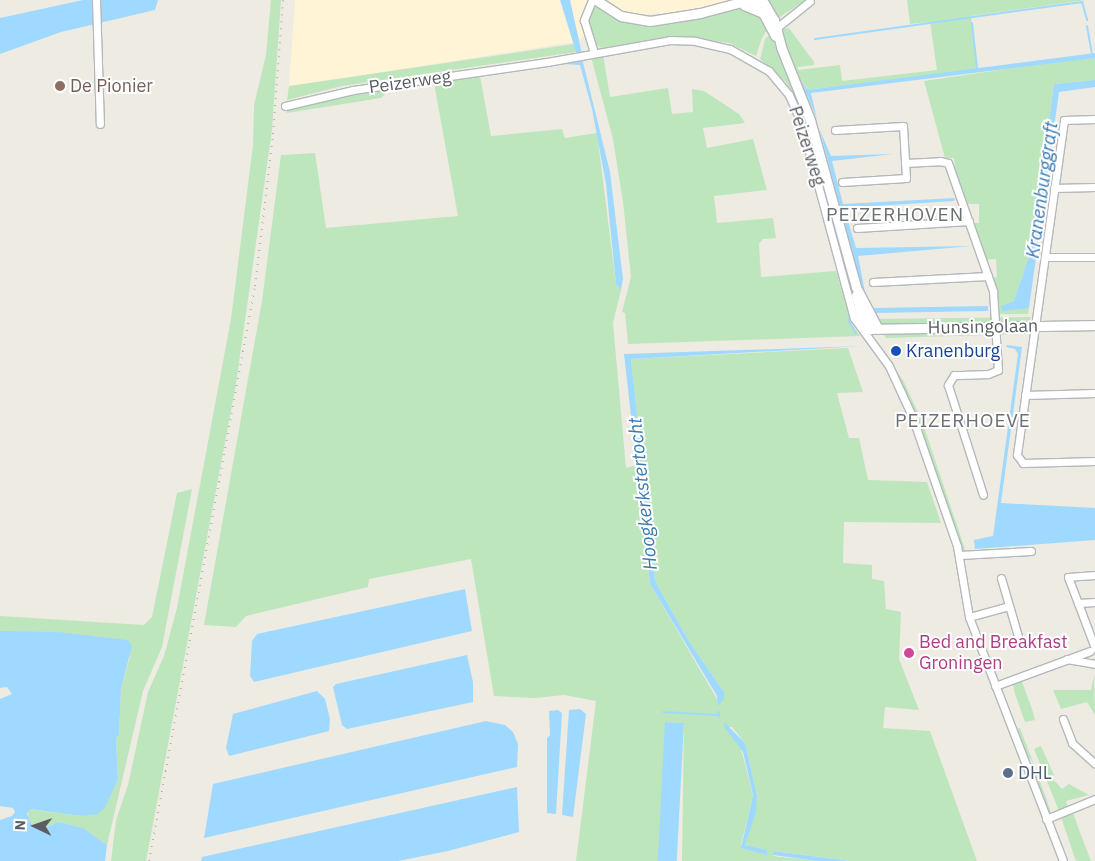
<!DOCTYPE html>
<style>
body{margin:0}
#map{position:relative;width:1095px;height:861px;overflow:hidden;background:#eeebe2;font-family:"IBM Plex Sans",sans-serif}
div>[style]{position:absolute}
.commercial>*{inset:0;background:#fff4d5}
.green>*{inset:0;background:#bee6bd}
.water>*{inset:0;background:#a0d9ff;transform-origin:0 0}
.stream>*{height:2px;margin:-1px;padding:0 1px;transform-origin:1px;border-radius:1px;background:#a0d9ff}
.roads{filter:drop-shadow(1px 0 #b4b8bd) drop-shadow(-1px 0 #b4b8bd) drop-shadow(0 1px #b4b8bd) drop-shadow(0 -1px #b4b8bd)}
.street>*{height:7px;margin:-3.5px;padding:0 3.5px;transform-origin:3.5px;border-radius:3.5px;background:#fff}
.secondary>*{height:9px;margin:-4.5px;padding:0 4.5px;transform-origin:4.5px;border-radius:4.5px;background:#fff}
.rail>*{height:2px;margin-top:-1px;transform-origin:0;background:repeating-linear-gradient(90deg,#b3b4b4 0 1px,transparent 0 7px)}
.dots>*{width:14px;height:14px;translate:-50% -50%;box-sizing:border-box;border:2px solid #fff;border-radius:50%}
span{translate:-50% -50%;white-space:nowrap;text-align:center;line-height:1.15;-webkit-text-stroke:4px #fff;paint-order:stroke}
.street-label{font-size:18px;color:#5a5e63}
.education-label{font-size:18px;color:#785e54}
.left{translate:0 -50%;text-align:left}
.transit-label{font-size:18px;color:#164399}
.hotel-label{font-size:18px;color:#b23c85}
.service-label{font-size:18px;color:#4e5e75}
.water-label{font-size:19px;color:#3a7ab4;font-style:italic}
.neighbourhood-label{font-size:19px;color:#6b7075;letter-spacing:1px}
.north{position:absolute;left:10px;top:801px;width:50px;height:50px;-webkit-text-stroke:4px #fff;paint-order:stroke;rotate:273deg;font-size:14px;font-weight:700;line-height:20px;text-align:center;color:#5a5e63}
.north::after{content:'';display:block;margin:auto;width:18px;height:22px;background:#5a5e63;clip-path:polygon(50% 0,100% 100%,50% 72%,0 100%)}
</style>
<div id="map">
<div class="commercial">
<div style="clip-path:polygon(295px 0,740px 0,694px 11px,634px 15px,605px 25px,574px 42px,289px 87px)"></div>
</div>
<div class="green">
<div style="clip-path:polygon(271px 0,281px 0,272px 130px,236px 384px,146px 861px,111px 861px,116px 820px,128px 785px,148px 692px,164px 656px,177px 608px,231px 319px,253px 145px,254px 105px,266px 55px)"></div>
<div style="clip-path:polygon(755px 0,806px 0,772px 22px,762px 38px,756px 56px,729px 43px,681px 37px,602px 48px,596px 45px,588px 18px,594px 4px,623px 20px,639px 24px,662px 25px,746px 7px)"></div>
<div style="clip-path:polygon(907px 0,1086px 0,971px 16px,978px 69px,807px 90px,801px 78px,816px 119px,813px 120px,781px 39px,780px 30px,789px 28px,814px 62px,814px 65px,798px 67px,798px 70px,840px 65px,842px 81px,937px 70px,930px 22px,910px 24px)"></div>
<div style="clip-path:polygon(771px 34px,796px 99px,786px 82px,760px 59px,765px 39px)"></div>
<div style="clip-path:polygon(574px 44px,576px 52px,342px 86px,287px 100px,289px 86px)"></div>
<div style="clip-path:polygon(603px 54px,610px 97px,668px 88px,672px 114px,693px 112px,692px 89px,704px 91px,739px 114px,745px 123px,703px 128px,707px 148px,753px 139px,767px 190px,714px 196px,717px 223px,773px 218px,776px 238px,763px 239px,759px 244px,761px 277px,836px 271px,851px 323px,860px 336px,628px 344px,625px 313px,622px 312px,631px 277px,623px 202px,613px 139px,591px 57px)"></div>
<div style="clip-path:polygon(1095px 56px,1095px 80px,1054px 84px,1032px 247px,1014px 301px,1002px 306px,1029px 308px,1028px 314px,998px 314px,991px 278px,997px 277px,996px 259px,985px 260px,972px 223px,979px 223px,979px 204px,965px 204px,956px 176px,954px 158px,945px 158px,924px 81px)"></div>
<div style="clip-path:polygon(evenodd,480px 76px,491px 136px,562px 129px,565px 138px,597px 133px,616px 284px,621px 290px,613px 323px,626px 468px,636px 465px,650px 584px,717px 699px,724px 692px,690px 643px,655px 581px,631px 359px,848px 348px,863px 392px,837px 393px,849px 438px,859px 438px,868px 480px,927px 482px,941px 523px,844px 522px,843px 563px,872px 565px,872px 579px,884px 581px,886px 609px,901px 612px,899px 659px,919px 710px,885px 707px,883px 728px,930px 731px,977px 861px,851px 861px,774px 851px,773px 856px,816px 861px,682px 861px,684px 723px,666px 722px,664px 861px,576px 861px,596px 701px,564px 695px,535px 698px,494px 696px,471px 559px,369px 579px,368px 587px,246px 616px,236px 627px,204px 625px,262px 301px,281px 155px,315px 153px,326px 228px,458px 216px,434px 83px,480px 76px,724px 727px,732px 727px,745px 743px,757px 795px,745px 845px,767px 850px,766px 855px,741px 845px,753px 795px,740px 745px,724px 727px)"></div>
<div style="clip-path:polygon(385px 88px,388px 91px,381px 98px,287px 113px,287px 106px)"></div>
<div style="clip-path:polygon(1031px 317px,1029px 322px,881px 325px,874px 319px)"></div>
<div style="clip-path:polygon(1029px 330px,1029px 334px,886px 338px,882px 332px)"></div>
<div style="clip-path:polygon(877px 341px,904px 382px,922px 421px,966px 552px,961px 550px,906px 394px)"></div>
<div style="clip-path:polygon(192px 489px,162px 647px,143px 691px,107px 845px,82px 828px,58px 822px,47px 827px,31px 825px,27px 820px,29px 809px,81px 816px,118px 779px,116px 739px,119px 734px,121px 689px,130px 656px,0 631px,0 616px,144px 625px,152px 617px,177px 493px)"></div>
<div style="clip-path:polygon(1094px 675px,1095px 715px,1087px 702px,1061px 709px,1053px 690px,1091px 690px)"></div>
<div style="clip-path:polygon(1021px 679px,1032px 709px,1035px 720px,1025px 722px,1015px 694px,1012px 682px)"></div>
<div style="clip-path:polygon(1020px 728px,1036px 770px,1051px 812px,1047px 812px,1032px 777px,1037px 775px,1031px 759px,1026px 761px,1014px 730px)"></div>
<div style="clip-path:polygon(1041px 746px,1054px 775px,1052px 778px,1062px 789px,1069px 784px,1089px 795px,1066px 801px,1068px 807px,1059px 811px,1034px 749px)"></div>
<div style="clip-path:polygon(1073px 812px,1078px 827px,1091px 861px,1076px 861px,1068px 838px,1061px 817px)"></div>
</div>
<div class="water">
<div style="clip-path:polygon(83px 0,158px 0,155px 10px,61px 32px,0 54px,0 18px)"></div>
<div style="clip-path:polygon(560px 0,570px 0,582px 54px,576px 52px)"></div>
<div style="clip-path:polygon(1095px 53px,1095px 58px,811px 93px,817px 119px,800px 78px,807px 90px)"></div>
<div style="clip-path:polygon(582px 58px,610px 172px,623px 279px,621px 290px,616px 284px,606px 184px,592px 109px,580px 65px,561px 64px)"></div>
<div style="clip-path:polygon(1095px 80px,1095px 87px,1059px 92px,1029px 308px,1002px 311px,1001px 306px,1014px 301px,1032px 247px,1054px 84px)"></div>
<div style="clip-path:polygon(819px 128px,831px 156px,893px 154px,832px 161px,843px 204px,955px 198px,954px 201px,844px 208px,856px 248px,972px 246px,858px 256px,865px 292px,873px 308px,988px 306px,988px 311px,873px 313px,864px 297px)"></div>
<div style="clip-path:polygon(1007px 345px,1022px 347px,1001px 503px,1095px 508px,1095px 540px,975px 549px,974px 540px,993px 536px,1018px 354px,1015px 349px,1006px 347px)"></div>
<div style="clip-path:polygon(863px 346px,631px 359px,655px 581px,690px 643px,724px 692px,724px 699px,718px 706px,717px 696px,650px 584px,624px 354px)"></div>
<div style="clip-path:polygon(465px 589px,472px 631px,254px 682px,250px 676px,252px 641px,257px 634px)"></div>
<div style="clip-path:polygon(0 631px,58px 632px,128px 640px,132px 646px,121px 689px,119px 734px,116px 739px,118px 779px,105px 808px,97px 814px,81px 816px,30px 809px,27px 814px,32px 825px,47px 827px,58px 822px,83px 828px,107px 845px,105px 861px,0 861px,0 820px,12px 816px,15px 812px,13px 808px,0 806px,0 699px,12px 694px,7px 687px,0 688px)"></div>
<div style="clip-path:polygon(467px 655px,473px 682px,473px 702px,347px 729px,342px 725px,333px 687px,336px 684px)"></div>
<div style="clip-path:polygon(317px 691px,325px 699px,330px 719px,329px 731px,229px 756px,226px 748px,233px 714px)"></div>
<div style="clip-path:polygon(580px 709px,586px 714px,573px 817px,562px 815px,569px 710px)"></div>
<div style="clip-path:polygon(558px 710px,562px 713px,556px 814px,547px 813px,547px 738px,550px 735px,549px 711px)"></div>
<div style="clip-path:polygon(486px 721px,505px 725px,513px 732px,518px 744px,517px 767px,204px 838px,213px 784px)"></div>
<div style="left:665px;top:722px;width:19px;height:139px;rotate:3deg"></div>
<div style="clip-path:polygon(725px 723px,745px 743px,757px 795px,756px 812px,745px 845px,767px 850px,767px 855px,741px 848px,753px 795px,743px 752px,724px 727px)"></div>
<div style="clip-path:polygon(517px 787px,519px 832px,448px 851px,398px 861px,201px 861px,202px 857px)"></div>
<div style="clip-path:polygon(773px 851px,851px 861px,816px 861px,773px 855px)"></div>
</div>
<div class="stream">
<div style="left:972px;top:23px;width:46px;rotate:83.8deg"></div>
<div style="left:1087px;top:26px;width:29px;rotate:80deg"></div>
<div style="left:815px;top:39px;width:270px;rotate:-7.9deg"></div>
<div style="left:1082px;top:2px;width:19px;rotate:74deg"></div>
<div style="left:848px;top:320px;width:16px;rotate:60deg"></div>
<div style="left:663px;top:712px;width:55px;rotate:3.1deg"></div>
<div style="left:718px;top:712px;width:5px;rotate:68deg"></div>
</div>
<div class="roads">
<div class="street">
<div style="left:96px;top:0;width:124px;rotate:88.2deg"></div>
<div style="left:592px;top:0;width:22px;rotate:112deg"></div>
<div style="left:584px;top:20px;width:34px;rotate:73deg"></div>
<div style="left:774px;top:30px;width:46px;rotate:-38.9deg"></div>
<div style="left:285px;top:106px;width:70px;rotate:-13.2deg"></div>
<div style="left:353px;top:90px;width:196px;rotate:-8.2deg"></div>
<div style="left:547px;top:62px;width:125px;rotate:-10.1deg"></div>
<div style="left:670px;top:40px;width:25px;rotate:2deg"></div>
<div style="left:695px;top:41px;width:36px;rotate:13deg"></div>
<div style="left:730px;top:49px;width:45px;rotate:29.4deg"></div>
<div style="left:769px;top:71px;width:31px;rotate:50deg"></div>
<div style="left:789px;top:95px;width:30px;rotate:66deg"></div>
<div style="left:801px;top:122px;width:203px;rotate:74.9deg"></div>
<div style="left:854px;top:318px;width:59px;rotate:53.9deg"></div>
<div style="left:889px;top:366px;width:55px;rotate:65.3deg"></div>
<div style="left:912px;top:416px;width:138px;rotate:70.9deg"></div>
<div style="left:957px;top:546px;width:72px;rotate:80.4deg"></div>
<div style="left:969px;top:617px;width:261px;rotate:68.9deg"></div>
<div style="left:1095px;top:119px;width:31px;rotate:178deg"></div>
<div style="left:1064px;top:120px;width:338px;rotate:98deg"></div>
<div style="left:1017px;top:455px;width:10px;rotate:53deg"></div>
<div style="left:1023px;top:463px;width:72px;rotate:-1.6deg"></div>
<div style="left:835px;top:130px;width:68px;rotate:-3.4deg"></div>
<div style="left:903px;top:126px;width:52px;rotate:86.7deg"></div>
<div style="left:906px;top:178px;width:64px;rotate:176.4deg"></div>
<div style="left:905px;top:163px;width:35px;rotate:-3deg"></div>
<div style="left:940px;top:161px;width:8px;rotate:14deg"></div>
<div style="left:948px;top:163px;width:136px;rotate:70.6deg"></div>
<div style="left:993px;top:291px;width:79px;rotate:86.4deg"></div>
<div style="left:998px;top:370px;width:11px;rotate:158deg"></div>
<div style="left:988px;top:374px;width:34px;rotate:178deg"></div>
<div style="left:954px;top:375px;width:12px;rotate:121deg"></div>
<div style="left:948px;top:385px;width:115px;rotate:72.3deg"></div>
<div style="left:1054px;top:188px;width:41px;rotate:-1.4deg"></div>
<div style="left:857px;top:228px;width:112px;rotate:-3.6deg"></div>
<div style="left:1045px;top:257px;width:50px"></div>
<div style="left:873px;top:282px;width:115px;rotate:-3deg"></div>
<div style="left:1025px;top:395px;width:70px;rotate:-1.6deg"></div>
<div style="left:960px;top:555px;width:71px;rotate:-3.2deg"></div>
<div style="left:1095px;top:575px;width:27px;rotate:176deg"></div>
<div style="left:1068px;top:577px;width:28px;rotate:69deg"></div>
<div style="left:1078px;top:603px;width:17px;rotate:-3deg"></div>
<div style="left:1001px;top:578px;width:60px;rotate:73.7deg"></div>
<div style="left:1078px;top:603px;width:48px;rotate:69.3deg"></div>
<div style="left:969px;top:617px;width:41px;rotate:-15.4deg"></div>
<div style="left:1067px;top:659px;width:28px;rotate:10deg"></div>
<div style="left:995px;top:686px;width:101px;rotate:-20.2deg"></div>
<div style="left:1063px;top:719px;width:26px;rotate:69deg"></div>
<div style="left:1072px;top:743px;width:31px;rotate:42deg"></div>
<div style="left:1046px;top:819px;width:53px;rotate:-22.2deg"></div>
</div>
<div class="secondary">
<div style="left:596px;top:0;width:30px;rotate:33deg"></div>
<div style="left:621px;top:16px;width:29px;rotate:10deg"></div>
<div style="left:650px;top:21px;width:51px;rotate:-9.1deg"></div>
<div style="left:700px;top:13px;width:47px;rotate:-14.9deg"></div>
<div style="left:745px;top:1px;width:19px;rotate:6deg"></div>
<div style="left:764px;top:3px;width:20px;rotate:60deg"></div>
<div style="left:774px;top:20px;width:28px;rotate:75deg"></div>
<div style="left:781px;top:47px;width:79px;rotate:68.3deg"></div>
<div style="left:810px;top:120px;width:173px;rotate:74.6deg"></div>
<div style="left:856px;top:287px;width:47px;rotate:62.4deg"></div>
<div style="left:744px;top:5px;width:21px;rotate:23deg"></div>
<div style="left:763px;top:13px;width:26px;rotate:62deg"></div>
<div style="left:856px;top:295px;width:21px;rotate:76deg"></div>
<div style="left:861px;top:315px;width:17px;rotate:57deg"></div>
<div style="left:870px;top:329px;width:225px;rotate:-1deg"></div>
</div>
</div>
<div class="rail">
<div style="left:149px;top:861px;width:585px;rotate:-79.55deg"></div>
<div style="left:255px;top:286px;width:153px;rotate:-83.2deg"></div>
<div style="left:273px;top:134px;width:134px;rotate:-85.7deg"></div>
</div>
<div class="dots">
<div style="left:60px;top:86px;background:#8d6e63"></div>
<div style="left:896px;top:351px;background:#1a4fb4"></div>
<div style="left:909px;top:653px;background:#d1479c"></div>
<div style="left:1008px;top:773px;background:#5c6f8a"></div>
</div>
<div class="street-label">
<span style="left:410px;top:82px;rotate:-8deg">Peizerweg</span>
<span style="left:807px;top:146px;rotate:72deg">Peizerweg</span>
<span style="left:983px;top:327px;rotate:-1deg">Hunsingolaan</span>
</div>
<div class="education-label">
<span class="left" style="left:70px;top:86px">De Pionier</span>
</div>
<div class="transit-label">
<span class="left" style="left:906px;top:351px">Kranenburg</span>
</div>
<div class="hotel-label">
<span class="left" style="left:919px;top:653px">Bed and Breakfast<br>Groningen</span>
</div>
<div class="service-label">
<span class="left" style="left:1018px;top:773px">DHL</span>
</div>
<div class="water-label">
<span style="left:1042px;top:190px;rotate:-82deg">Kranenburggraft</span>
<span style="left:643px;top:494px;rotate:-96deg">Hoogkerkstertocht</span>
</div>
<div class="neighbourhood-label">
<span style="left:895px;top:215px">PEIZERHOVEN</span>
<span style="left:963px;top:421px">PEIZERHOEVE</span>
</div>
<div class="north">N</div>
</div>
